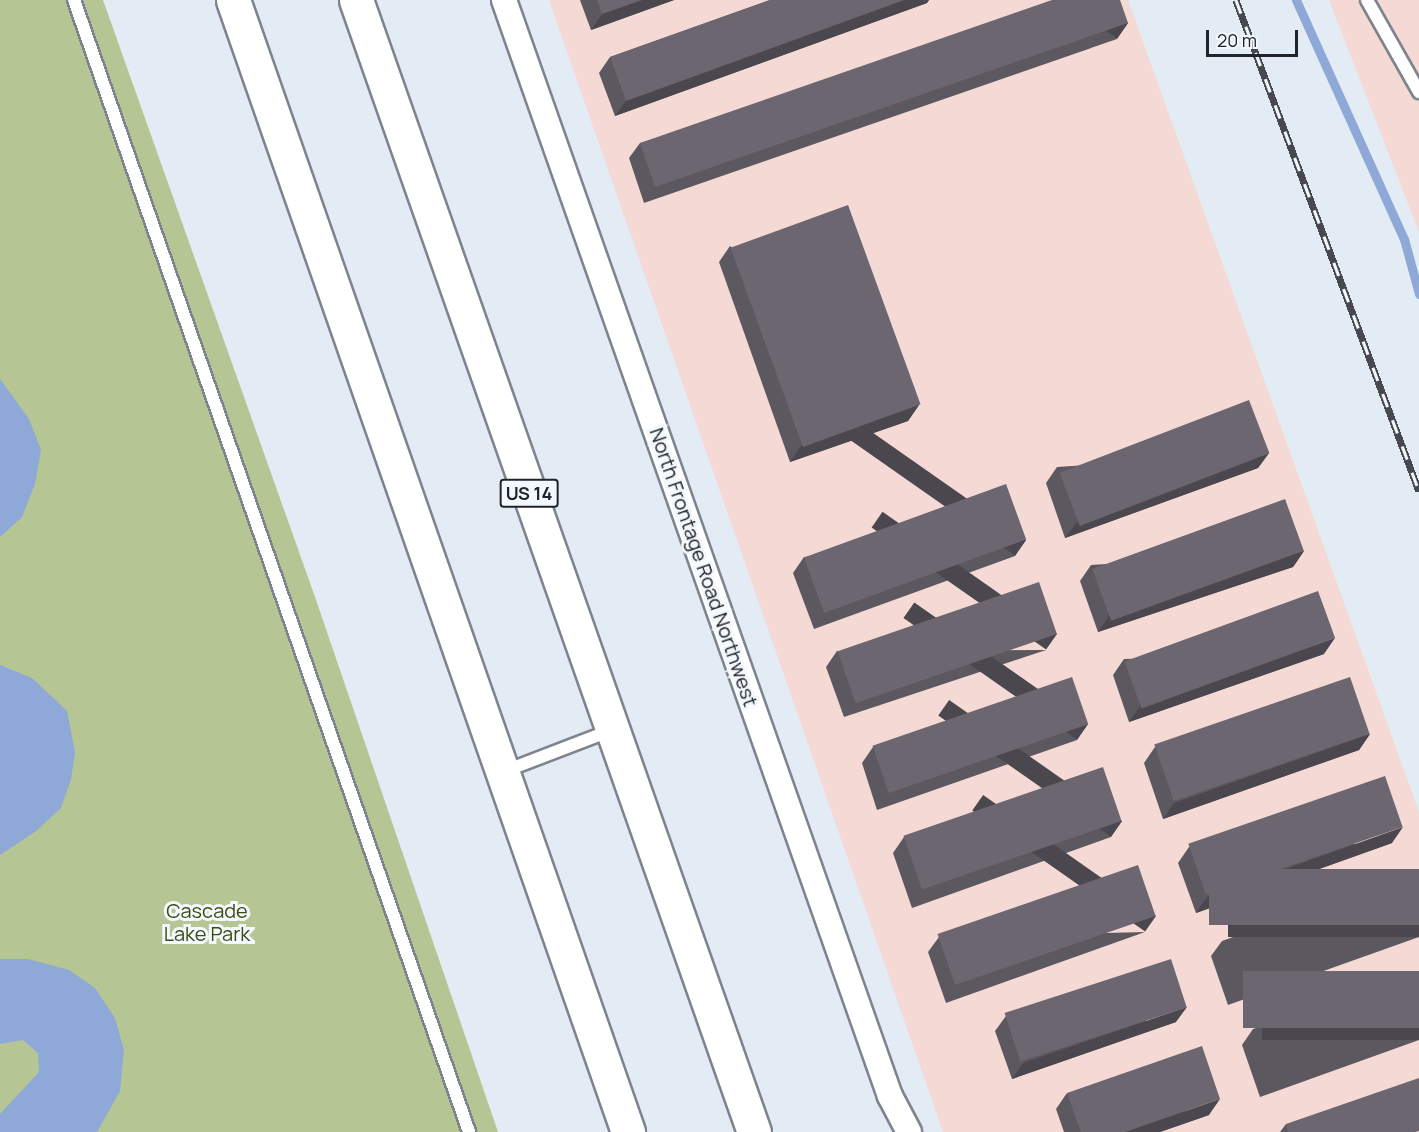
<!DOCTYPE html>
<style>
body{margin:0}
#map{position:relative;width:1419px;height:1132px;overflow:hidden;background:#e3ebf5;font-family:Manrope,sans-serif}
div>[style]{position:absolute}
.industrial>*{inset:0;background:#f4d9d4}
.green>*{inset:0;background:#b5c593}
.water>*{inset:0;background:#8ea8d7}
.stream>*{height:9px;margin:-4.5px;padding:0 4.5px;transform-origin:4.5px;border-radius:4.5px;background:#8ea8d7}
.roads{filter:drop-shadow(2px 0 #7e848d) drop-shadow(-2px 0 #7e848d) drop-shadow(0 2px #7e848d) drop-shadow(0 -2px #7e848d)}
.lane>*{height:12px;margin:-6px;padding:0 6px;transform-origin:6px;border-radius:6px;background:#fff}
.street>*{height:24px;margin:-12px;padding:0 12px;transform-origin:12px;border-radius:12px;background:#fff}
.highway>*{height:33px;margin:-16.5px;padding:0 16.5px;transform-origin:16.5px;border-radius:16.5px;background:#fff}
.rail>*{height:7px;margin-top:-3.5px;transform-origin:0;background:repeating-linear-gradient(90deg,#f3f8fe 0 14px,#464a50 0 28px);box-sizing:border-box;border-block:2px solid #464a50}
.wall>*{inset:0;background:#5c5860}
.shaded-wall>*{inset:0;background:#4b474e;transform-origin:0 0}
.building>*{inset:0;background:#6b6670;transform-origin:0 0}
span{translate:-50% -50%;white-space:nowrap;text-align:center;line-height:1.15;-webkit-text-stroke:6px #f3f8fe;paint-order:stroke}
.shield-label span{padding:2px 4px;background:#f3f8fe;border:2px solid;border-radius:4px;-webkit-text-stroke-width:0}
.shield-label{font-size:18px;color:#212428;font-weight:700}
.street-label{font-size:20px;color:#212428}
.park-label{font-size:20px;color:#3c4c10}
.scale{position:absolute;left:1206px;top:30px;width:92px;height:27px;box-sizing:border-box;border:3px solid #212428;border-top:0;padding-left:8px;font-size:18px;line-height:21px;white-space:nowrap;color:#212428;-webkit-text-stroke:4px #f3f8fe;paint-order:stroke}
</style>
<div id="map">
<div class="industrial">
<div style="clip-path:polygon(549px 0,1128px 0,1419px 812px,1419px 1132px,943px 1132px)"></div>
<div style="clip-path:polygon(1329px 0,1419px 0,1419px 232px)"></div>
</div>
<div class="green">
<div style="clip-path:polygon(0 0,103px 0,315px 597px,498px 1132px,0 1132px)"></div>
</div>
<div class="water">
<div style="clip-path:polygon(0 379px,29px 419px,41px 450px,35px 484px,22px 517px,0 537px)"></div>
<div style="clip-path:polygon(0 665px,32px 678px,67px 711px,75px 752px,71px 779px,61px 808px,36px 831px,0 855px)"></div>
<div style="clip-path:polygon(0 959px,28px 959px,69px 970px,95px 988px,115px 1018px,124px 1050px,120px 1091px,97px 1132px,0 1132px,0 1114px,39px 1072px,38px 1053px,23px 1040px,0 1044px)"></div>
</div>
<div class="stream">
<div style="left:1296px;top:0;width:262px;rotate:65.7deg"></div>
<div style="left:1404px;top:239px;width:57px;rotate:74.7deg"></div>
</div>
<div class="roads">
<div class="lane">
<div style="left:74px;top:0;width:1199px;rotate:70.76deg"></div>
<div style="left:1367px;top:0;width:106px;rotate:60.5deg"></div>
<div style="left:505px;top:771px;width:115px;rotate:-21deg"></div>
</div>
<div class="street">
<div style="left:504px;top:0;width:1162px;rotate:70.6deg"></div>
<div style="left:890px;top:1096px;width:41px;rotate:62.2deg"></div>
</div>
<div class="highway">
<div style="left:233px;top:0;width:1199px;rotate:70.76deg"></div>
<div style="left:356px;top:0;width:1200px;rotate:70.63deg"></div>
</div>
</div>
<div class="rail">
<div style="left:1236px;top:0;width:524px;rotate:69.56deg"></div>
</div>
<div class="wall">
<div style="clip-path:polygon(580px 0,674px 0,591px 30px)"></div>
<div style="clip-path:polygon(770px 0,929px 0,927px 3px,615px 116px,599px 73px,610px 57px)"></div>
<div style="clip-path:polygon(1128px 23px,1117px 39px,644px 203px,629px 158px,640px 143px)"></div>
<div style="clip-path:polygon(730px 246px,919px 405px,908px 421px,790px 462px,719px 262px)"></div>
<div style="clip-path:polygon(1269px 453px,1258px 468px,1065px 538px,1046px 483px,1057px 467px)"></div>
<div style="clip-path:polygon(1026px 540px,1015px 556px,814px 629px,793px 573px,804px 557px)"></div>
<div style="clip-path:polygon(1304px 551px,1293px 567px,1098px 632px,1080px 581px,1091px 565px)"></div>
<div style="clip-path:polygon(1046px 650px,844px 717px,826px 667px,837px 651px)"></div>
<div style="clip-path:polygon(1324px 654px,1129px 722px,1113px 675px,1124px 659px)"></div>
<div style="clip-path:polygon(1088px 724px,1077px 740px,877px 810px,862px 763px,873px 747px)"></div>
<div style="clip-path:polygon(1370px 734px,1359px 750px,1163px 819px,1144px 763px,1155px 747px)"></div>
<div style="clip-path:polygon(1122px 821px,1111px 837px,912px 908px,893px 853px,904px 837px)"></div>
<div style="clip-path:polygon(1392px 843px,1196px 913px,1178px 863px,1189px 847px)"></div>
<div style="clip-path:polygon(1419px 870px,1419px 937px,1228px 1005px,1211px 956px,1222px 941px)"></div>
<div style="clip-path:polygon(1145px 932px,946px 1003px,928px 952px,939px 937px)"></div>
<div style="clip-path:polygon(1419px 971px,1419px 1040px,1260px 1097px,1242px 1045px,1253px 1029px)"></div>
<div style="clip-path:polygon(1006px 1016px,1176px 1022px,1012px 1079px,995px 1031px)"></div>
<div style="clip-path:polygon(1067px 1093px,1209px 1115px,1160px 1132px,1064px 1132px,1056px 1109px)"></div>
<div style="clip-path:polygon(1286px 1124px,1419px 1132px,1280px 1132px)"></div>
</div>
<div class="shaded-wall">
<div style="clip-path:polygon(642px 0,674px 0,591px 30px,602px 14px)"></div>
<div style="clip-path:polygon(904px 0,929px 0,927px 3px,615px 116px,626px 101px)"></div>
<div style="left:1128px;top:23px;width:19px;height:501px;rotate:125deg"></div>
<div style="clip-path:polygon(919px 405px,908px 421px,790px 462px,801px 446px)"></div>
<div style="clip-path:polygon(1269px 453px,1258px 468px,1065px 538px,1076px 523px)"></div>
<div style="left:1026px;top:540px;width:19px;height:214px;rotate:125deg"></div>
<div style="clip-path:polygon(1304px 551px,1293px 567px,1098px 632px,1109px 616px)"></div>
<div style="left:1057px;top:634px;width:19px;height:213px;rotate:125deg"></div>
<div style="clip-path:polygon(1335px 638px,1324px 654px,1129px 722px,1140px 706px)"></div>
<div style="left:1088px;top:724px;width:19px;height:212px;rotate:125deg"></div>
<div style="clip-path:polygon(1370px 734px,1359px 750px,1163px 819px,1174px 803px)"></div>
<div style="left:1122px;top:821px;width:19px;height:211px;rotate:125deg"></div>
<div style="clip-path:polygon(1403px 827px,1392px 843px,1196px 913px,1207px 897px)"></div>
<div style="left:1156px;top:916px;width:19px;height:211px;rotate:125deg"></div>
<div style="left:1419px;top:925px;width:12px;height:191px;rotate:90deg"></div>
<div style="clip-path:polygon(1187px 1007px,1176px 1022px,1012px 1079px,1023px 1063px)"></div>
<div style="left:1419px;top:1028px;width:12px;height:157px;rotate:90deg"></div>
<div style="clip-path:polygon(1220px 1099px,1209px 1115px,1160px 1132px,1125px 1132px)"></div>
</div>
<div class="building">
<div style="clip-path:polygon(597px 0,642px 0,602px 14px)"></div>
<div style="clip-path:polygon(770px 0,904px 0,626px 101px,610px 57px)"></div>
<div style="clip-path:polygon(1052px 0,1120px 0,1128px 23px,655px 187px,640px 143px)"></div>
<div style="left:848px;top:205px;width:212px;height:125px;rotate:70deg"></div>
<div style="left:1249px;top:400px;width:57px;height:203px;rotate:69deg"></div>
<div style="left:1006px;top:484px;width:59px;height:215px;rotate:70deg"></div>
<div style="left:1285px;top:499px;width:55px;height:205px;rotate:70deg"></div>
<div style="left:1039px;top:582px;width:55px;height:213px;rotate:71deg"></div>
<div style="left:1318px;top:591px;width:50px;height:206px;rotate:70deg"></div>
<div style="left:1072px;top:677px;width:50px;height:211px;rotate:71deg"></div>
<div style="left:1350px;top:677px;width:60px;height:207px;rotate:71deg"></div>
<div style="left:1103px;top:767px;width:57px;height:211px;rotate:71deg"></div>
<div style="left:1385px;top:776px;width:54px;height:208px;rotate:71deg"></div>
<div style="left:1138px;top:865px;width:54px;height:212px;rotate:71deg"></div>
<div style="left:1419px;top:869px;width:56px;height:210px;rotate:90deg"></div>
<div style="left:1171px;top:959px;width:51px;height:175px;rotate:72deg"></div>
<div style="left:1419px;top:971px;width:57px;height:176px;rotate:90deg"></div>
<div style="clip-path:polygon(1202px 1046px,1220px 1099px,1125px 1132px,1081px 1132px,1067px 1093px)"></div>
<div style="clip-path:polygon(1419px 1078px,1419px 1131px,1415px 1132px,1288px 1132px,1286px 1124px)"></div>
</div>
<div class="shield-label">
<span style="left:529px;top:493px">US 14</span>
</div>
<div class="street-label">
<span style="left:704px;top:567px;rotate:71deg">North Frontage Road Northwest</span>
</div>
<div class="park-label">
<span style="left:207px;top:922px">Cascade<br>Lake Park</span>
</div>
<div class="scale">20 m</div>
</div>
